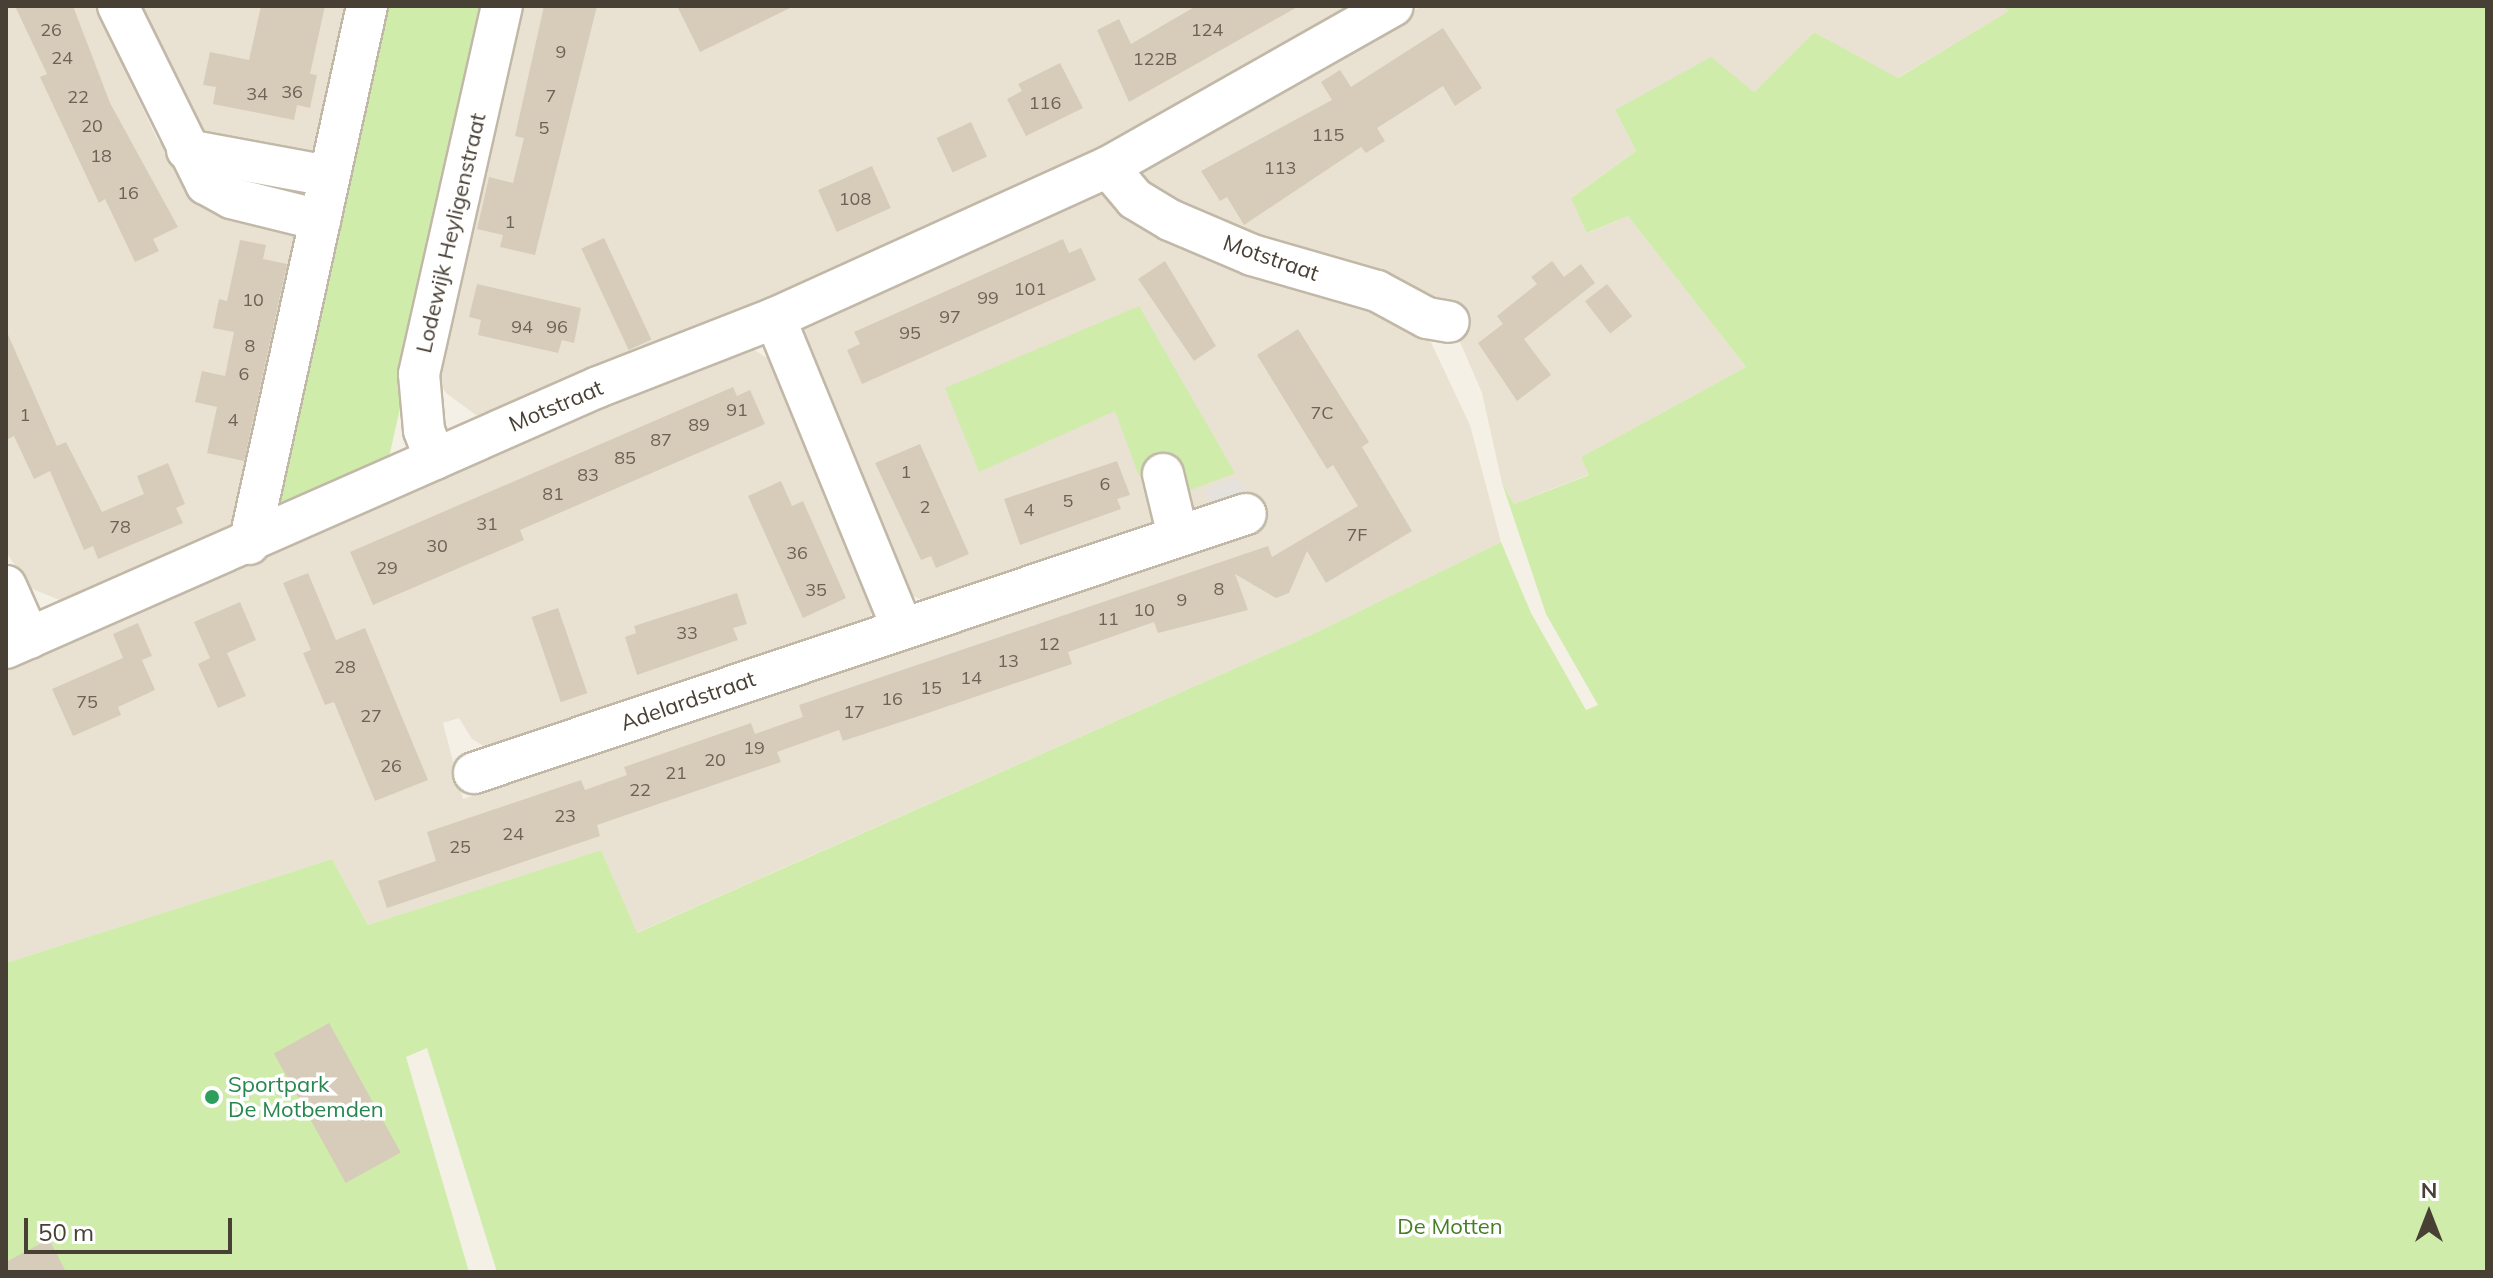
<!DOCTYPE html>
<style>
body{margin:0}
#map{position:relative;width:2493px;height:1278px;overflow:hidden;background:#f4f0e6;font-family:Mulish,sans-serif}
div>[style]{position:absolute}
.residential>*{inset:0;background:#e9e2d3}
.green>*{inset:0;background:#cfecab}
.parking>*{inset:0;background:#e5e2de}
.building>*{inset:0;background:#d7ccba;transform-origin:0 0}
.roads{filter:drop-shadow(2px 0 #c1b8a7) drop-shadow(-2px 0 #c1b8a7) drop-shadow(0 2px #c1b8a7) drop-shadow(0 -2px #c1b8a7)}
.minor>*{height:40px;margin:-20px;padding:0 20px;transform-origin:20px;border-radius:20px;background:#fff}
.dots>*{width:22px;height:22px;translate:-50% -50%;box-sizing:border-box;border:4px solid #fff;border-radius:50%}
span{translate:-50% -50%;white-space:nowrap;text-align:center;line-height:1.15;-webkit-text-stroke:7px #fff;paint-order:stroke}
.number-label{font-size:18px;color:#6c6356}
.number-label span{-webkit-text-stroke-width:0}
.street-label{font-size:22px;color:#484034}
.leisure-label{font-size:22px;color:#27864d}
.left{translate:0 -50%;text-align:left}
.park-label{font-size:22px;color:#457f22}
.frame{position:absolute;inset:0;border:8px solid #484034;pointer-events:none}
.north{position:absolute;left:2389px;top:1174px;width:80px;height:80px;-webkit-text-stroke:6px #fff;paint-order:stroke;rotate:0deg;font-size:22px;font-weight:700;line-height:32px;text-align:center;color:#484034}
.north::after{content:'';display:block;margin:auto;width:28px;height:36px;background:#484034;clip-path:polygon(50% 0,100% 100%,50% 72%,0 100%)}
.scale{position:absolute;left:24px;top:1218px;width:208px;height:36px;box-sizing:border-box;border:4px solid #484034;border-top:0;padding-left:10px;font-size:24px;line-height:28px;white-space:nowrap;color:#484034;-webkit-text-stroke:6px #fff;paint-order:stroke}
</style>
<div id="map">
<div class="residential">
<div style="clip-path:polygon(6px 6px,105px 6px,127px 54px,125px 71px,158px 141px,289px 227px,298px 241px,241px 525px,67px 603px,30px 588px,6px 552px)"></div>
<div style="clip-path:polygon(133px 6px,358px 6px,318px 150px,309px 155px,205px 138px)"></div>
<div style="clip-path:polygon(512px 6px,1357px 6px,1137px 135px,552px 392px,492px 416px,476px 415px,446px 393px,433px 371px)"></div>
<div style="clip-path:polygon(1422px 6px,2003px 6px,2010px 11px,1897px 78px,1814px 32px,1754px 92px,1615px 110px,1636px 151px,1572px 197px,1588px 233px,1628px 216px,1746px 367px,1581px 457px,1590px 474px,1514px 504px,1502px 483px,1482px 393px,1448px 314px,1180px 215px,1133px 171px)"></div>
<div style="clip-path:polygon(1099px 186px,1427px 334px,1470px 425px,1501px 542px,1315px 633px,636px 933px,601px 850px,368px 925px,332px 859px,6px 963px,6px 669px,727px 348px,750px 347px,772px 361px,873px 609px,869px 619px,860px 628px,487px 748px,472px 739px,459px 718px,443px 723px,463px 799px,486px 791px,492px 780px,1267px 522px,1255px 502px,925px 602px,907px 593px,801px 328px)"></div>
</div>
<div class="green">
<div style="clip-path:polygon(380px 6px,490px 6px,390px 453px,377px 472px,277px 507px)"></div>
<div style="clip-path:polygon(2003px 6px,2487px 6px,2487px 1272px,497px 1272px,427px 1048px,406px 1057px,469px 1272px,6px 1272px,6px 963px,332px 859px,368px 925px,601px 850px,637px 933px,1315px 633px,1501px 542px,1531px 613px,1586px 710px,1598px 705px,1546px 614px,1502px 483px,1514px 504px,1589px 475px,1581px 457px,1746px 367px,1628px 216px,1587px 233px,1571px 198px,1636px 151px,1615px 110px,1711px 57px,1754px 92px,1814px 32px,1898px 78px,2009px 11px)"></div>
<div style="clip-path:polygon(1139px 306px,1235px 473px,1188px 491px,1181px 464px,1139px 476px,1115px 411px,979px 472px,945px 388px)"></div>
</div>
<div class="parking">
<div style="clip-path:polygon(1237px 477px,1249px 496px,1212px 509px,1205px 490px)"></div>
</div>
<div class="building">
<div style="clip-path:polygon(15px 6px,73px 6px,110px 103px,178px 227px,153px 239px,159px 251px,135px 262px,105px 199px,99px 203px,40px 77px,47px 74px)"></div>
<div style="clip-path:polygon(261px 6px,325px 6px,310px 74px,317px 75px,310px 108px,297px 105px,294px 120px,213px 104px,216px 87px,203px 85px,210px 52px,249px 60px)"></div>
<div style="clip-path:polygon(544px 6px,597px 6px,535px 255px,500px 247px,503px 235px,477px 229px,489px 177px,513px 183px,524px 138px,515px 136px)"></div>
<div style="clip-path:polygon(677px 6px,794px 6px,700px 52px)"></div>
<div style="clip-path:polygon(1196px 6px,1299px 6px,1129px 102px,1097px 30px,1119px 19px,1131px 44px)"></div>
<div style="clip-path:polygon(1443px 28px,1482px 88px,1455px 106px,1443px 86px,1377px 128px,1385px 141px,1366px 153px,1361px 147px,1244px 225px,1227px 197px,1220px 201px,1201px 171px,1332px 100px,1321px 82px,1340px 70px,1351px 87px)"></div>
<div style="clip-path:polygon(1060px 63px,1083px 108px,1026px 136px,1007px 99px,1022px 91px,1018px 84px)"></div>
<div style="left:971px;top:122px;width:38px;height:38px;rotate:65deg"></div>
<div style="left:872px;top:166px;width:46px;height:59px;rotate:66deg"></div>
<div style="left:604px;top:238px;width:112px;height:25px;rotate:65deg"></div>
<div style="clip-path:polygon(1063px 239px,1069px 253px,1081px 248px,1096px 280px,862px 384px,847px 350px,860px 344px,854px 332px)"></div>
<div style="clip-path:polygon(240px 240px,266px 245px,263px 259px,287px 264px,244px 461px,207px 453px,217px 407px,195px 402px,202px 371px,225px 376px,234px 332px,213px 328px,219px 299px,227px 301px)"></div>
<div style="clip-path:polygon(1165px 261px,1216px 346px,1194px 361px,1138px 279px)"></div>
<div style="clip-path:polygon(1552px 261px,1564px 277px,1581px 264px,1595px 283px,1524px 339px,1551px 375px,1517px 401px,1478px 343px,1503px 324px,1497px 316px,1537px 284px,1531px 277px)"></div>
<div style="clip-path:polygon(477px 284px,581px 308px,574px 343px,562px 340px,558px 353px,478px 335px,481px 320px,469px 317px)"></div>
<div style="left:1607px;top:284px;width:41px;height:28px;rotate:52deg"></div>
<div style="clip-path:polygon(1298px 329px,1369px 442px,1362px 447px,1412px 531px,1326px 583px,1307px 551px,1289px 593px,1276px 598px,1235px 574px,1248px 610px,1158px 633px,1154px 622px,1068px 652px,1072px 664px,919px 716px,843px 741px,839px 730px,777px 752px,781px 762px,597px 825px,600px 836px,387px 908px,378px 881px,436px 861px,427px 832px,581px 780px,585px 790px,627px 775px,624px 767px,751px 723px,755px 734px,803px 717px,799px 705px,1268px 546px,1272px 557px,1358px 506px,1333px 465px,1327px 469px,1257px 355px)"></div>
<div style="clip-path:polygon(6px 330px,57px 446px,66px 442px,102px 512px,144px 494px,137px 476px,168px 463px,185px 504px,176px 508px,183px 523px,98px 559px,93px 546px,84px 550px,50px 471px,34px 479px,14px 436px,6px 440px)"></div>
<div style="clip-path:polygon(733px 387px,737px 396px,750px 390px,765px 424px,520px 530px,524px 540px,373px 605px,350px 552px)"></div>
<div style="clip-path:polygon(920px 444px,969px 554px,936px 568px,931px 556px,921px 560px,875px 463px)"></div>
<div style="clip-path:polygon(1117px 461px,1130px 495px,1117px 499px,1121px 509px,1020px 545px,1004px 499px)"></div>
<div style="clip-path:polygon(781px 481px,792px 506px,803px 501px,846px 598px,803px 618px,748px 496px)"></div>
<div style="clip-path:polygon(308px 573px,336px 640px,365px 628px,428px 780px,375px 801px,334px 702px,325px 705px,303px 653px,311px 650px,283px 583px)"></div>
<div style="clip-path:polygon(737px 593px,747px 624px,733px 628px,738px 640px,637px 675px,625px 637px,636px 633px,634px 626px)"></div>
<div style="clip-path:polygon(240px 602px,256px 640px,227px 653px,246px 696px,218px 708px,198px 664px,210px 658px,194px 622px)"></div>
<div style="left:558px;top:608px;width:90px;height:28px;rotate:71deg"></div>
<div style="clip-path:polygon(138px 623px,152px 656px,142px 660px,155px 690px,118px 707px,121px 715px,73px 736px,52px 689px,123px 658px,113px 634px)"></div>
<div style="left:329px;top:1023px;width:148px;height:63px;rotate:61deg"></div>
<div style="clip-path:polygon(49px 1239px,66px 1272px,6px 1272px,6px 1262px)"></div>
</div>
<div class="roads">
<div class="minor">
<div style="left:118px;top:6px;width:199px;rotate:63.7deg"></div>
<div style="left:206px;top:184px;width:29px;rotate:29deg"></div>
<div style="left:231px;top:198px;width:92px;rotate:13.9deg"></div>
<div style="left:187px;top:150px;width:143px;rotate:10.4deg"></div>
<div style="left:1108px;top:167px;width:42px;rotate:49.8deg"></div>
<div style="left:1135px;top:199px;width:41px;rotate:31deg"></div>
<div style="left:1170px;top:220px;width:89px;rotate:23.1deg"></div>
<div style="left:1252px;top:255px;width:130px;rotate:16.1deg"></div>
<div style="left:1377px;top:291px;width:57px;rotate:28.4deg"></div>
<div style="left:1427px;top:318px;width:22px;rotate:10deg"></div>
<div style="left:775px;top:318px;width:335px;rotate:67.7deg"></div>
<div style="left:435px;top:459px;width:31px;rotate:-111deg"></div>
<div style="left:424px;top:430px;width:56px;rotate:-95.1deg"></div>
<div style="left:419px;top:374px;width:377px;rotate:-77.3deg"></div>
<div style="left:1163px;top:474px;width:64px;rotate:76.4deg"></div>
<div style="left:249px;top:544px;width:551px;rotate:-77.63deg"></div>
<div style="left:6px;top:586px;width:57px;rotate:66.1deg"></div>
<div style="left:6px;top:648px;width:647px;rotate:-23.79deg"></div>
<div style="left:598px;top:387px;width:190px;rotate:-21.3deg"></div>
<div style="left:775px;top:318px;width:366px;rotate:-24.4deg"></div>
<div style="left:1108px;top:167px;width:327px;rotate:-29.5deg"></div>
<div style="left:474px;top:773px;width:814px;rotate:-18.55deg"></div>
</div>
</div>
<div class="dots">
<div style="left:212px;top:1097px;background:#2e9e5b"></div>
</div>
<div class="number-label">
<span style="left:51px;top:30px">26</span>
<span style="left:1207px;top:30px">124</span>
<span style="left:561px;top:52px">9</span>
<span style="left:62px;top:58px">24</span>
<span style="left:1155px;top:59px">122B</span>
<span style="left:292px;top:92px">36</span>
<span style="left:257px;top:94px">34</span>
<span style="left:551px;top:96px">7</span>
<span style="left:78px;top:97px">22</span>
<span style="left:1045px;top:103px">116</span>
<span style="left:92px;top:126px">20</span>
<span style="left:544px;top:128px">5</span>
<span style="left:1328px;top:135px">115</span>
<span style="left:101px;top:156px">18</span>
<span style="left:1280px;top:168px">113</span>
<span style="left:128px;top:193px">16</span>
<span style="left:855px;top:199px">108</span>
<span style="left:510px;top:222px">1</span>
<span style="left:1030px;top:289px">101</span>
<span style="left:988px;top:298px">99</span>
<span style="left:253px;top:300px">10</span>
<span style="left:950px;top:317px">97</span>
<span style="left:522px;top:327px">94</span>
<span style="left:557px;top:327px">96</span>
<span style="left:910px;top:333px">95</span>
<span style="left:250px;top:346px">8</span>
<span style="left:244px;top:374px">6</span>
<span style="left:737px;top:410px">91</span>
<span style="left:1322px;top:413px">7C</span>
<span style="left:25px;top:415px">1</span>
<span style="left:233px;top:420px">4</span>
<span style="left:699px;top:425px">89</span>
<span style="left:661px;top:440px">87</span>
<span style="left:625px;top:458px">85</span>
<span style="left:906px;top:472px">1</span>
<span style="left:588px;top:475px">83</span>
<span style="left:1105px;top:484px">6</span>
<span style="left:553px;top:494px">81</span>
<span style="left:1068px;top:501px">5</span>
<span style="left:925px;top:507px">2</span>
<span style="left:1029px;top:510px">4</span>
<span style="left:487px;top:524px">31</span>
<span style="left:120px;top:527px">78</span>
<span style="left:1357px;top:535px">7F</span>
<span style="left:437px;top:546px">30</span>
<span style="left:797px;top:553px">36</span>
<span style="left:387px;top:568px">29</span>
<span style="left:1219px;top:589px">8</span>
<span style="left:816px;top:590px">35</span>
<span style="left:1182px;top:600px">9</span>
<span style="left:1144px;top:610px">10</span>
<span style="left:1108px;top:619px">11</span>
<span style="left:687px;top:633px">33</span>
<span style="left:1049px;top:644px">12</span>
<span style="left:1008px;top:661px">13</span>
<span style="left:345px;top:667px">28</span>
<span style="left:971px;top:678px">14</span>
<span style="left:931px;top:688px">15</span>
<span style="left:892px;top:699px">16</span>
<span style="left:87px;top:702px">75</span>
<span style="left:854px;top:712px">17</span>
<span style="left:371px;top:716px">27</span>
<span style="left:754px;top:748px">19</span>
<span style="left:715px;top:760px">20</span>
<span style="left:391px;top:766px">26</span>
<span style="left:676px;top:773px">21</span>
<span style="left:640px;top:790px">22</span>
<span style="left:565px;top:816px">23</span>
<span style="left:513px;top:834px">24</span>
<span style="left:460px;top:847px">25</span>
</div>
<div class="street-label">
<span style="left:451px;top:233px;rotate:-77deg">Lodewijk Heyligenstraat</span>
<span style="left:1271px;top:258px;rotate:19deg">Motstraat</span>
<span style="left:556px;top:406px;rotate:-23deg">Motstraat</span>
<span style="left:688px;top:701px;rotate:-19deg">Adelardstraat</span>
</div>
<div class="leisure-label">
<span class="left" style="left:228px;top:1097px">Sportpark<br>De Motbemden</span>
</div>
<div class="park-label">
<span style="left:1450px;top:1227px">De Motten</span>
</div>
<div class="frame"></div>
<div class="north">N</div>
<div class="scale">50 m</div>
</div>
